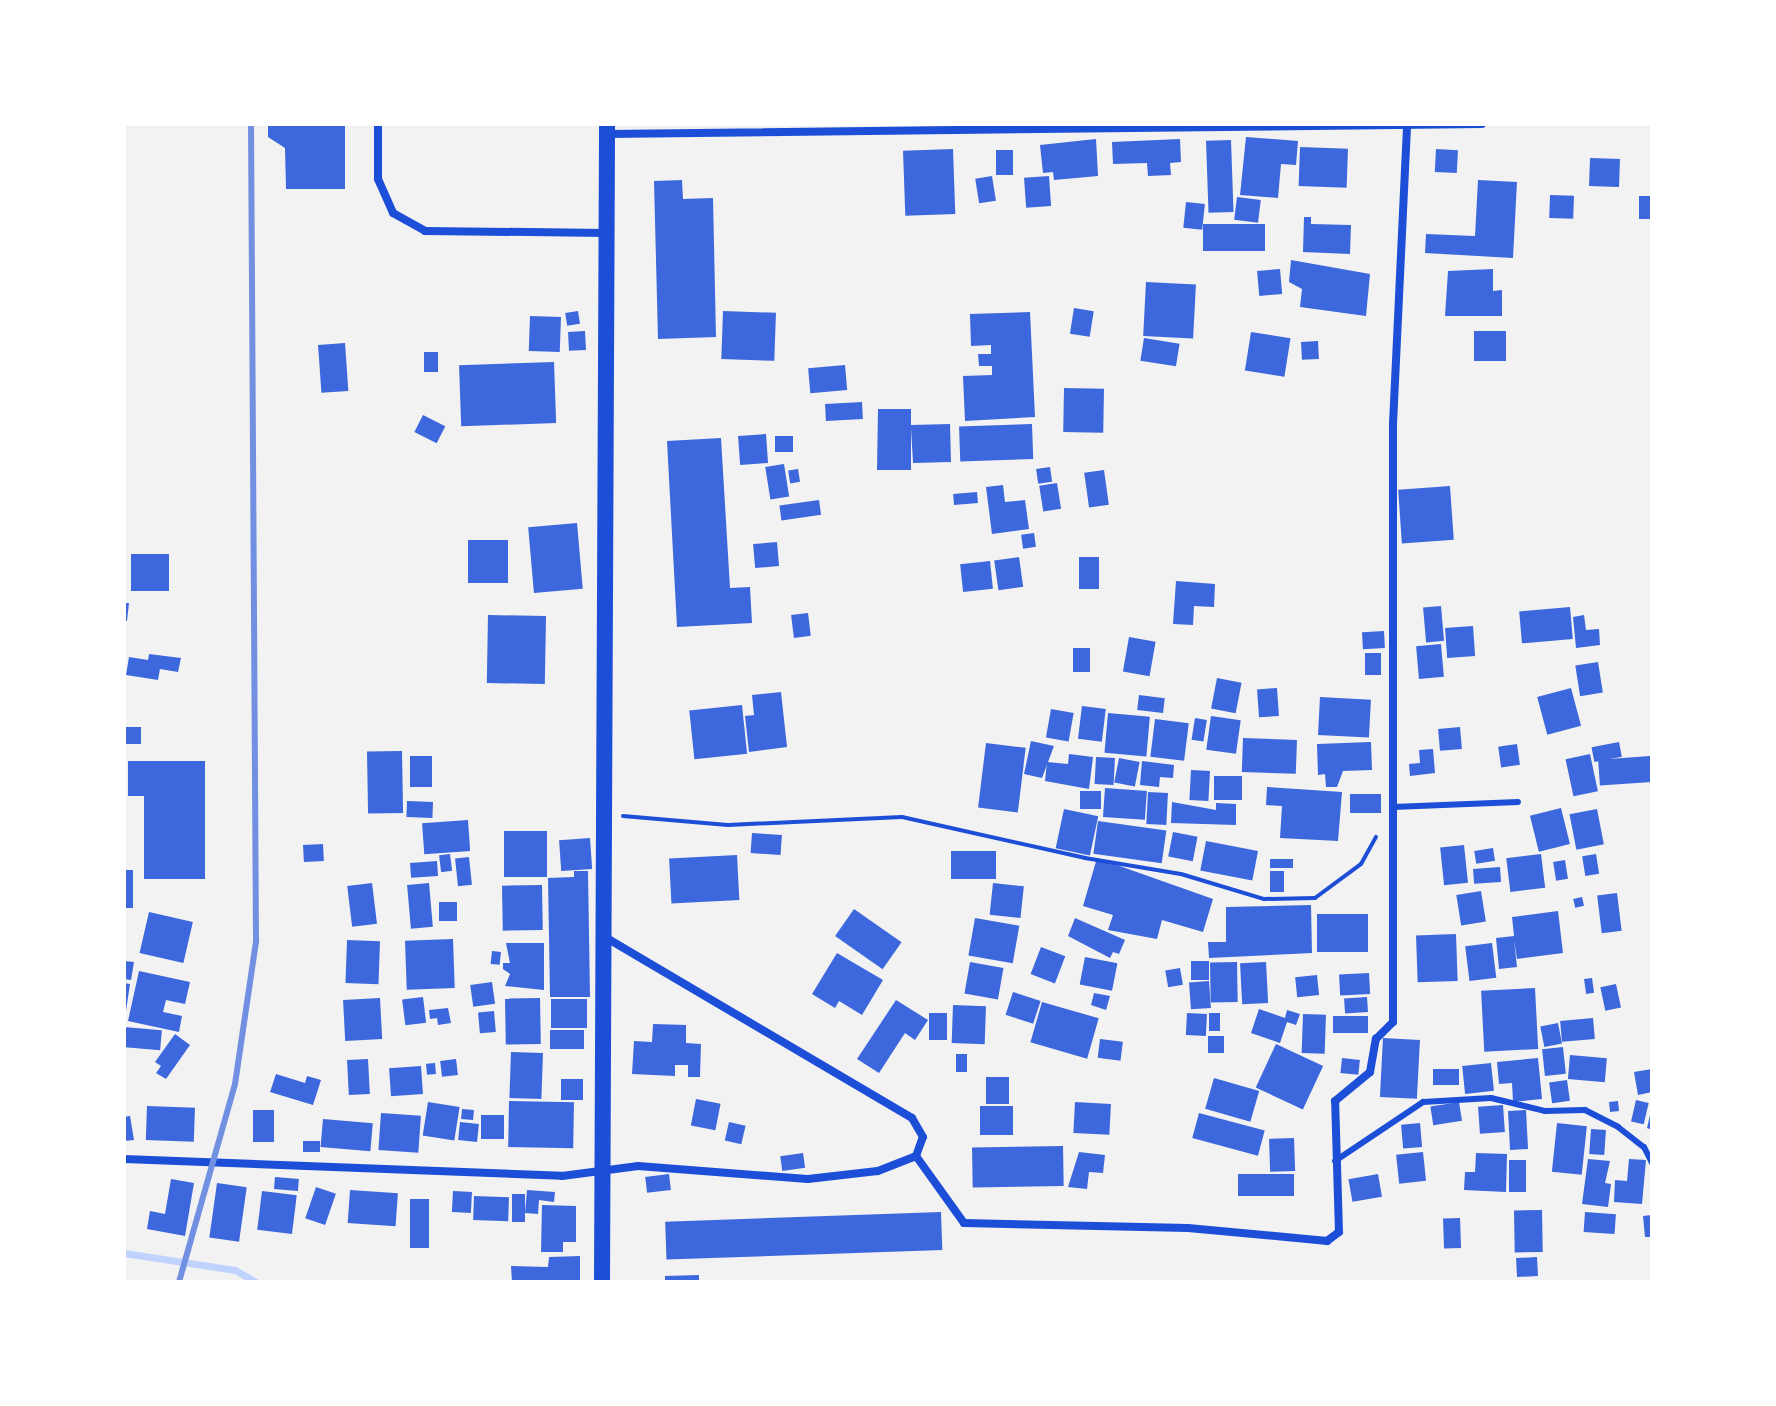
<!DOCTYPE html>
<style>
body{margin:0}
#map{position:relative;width:1776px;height:1406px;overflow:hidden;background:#f2f2f2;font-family:Helvetica,sans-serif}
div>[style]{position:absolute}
.stream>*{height:7px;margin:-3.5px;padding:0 3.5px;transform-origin:3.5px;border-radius:3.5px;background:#bfd3fe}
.building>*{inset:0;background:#3d67dc;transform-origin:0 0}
.path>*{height:4px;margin:-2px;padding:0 2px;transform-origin:2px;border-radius:2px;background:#1d4ed8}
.service>*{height:6px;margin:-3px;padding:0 3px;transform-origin:3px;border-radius:3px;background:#1d4ed8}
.minor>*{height:8px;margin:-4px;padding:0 4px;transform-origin:4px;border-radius:4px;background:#1d4ed8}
.secondary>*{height:16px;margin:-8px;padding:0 8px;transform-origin:8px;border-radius:8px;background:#1d4ed8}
.rail>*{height:6px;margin:-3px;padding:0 3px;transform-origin:3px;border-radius:3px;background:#7290e2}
span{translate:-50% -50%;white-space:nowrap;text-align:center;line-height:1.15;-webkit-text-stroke:6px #fff;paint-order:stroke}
.frame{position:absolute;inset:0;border:126px solid #fff;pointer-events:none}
</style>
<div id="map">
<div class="stream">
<div style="left:124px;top:1253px;width:112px;rotate:8.7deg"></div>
<div style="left:235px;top:1270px;width:24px;rotate:30deg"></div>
</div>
<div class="building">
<div style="clip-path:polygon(268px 124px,345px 124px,345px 189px,286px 189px,285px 148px,268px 137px)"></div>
<div style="clip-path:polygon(1246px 137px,1298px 141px,1296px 165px,1281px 164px,1278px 198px,1240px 195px)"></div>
<div style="clip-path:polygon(1096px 139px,1098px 176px,1054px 180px,1053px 172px,1043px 173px,1040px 145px)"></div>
<div style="clip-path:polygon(1180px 139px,1181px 162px,1170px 163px,1171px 175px,1148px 176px,1147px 163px,1113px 164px,1112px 142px)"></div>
<div style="left:1231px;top:140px;width:72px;height:25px;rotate:88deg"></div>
<div style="left:1300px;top:147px;width:48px;height:39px;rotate:2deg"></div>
<div style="left:953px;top:149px;width:65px;height:50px;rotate:88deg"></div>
<div style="left:1436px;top:149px;width:22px;height:23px;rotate:3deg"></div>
<div style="left:996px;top:150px;width:17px;height:25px"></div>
<div style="left:1590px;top:158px;width:30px;height:28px;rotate:2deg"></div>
<div style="left:992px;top:176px;width:25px;height:17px;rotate:81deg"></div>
<div style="left:1049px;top:176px;width:30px;height:25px;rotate:86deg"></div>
<div style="clip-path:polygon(682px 180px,683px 199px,713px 198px,716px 337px,658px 339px,654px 181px)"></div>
<div style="clip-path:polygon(1478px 180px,1517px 182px,1513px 258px,1425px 253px,1426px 234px,1475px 236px)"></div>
<div style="left:1550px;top:195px;width:24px;height:23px;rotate:2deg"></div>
<div style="left:1639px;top:196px;width:13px;height:23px"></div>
<div style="left:1237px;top:197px;width:24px;height:23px;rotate:7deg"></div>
<div style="left:1186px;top:202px;width:19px;height:26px;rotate:6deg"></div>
<div style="clip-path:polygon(1304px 217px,1311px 217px,1311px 224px,1351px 225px,1350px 254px,1303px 252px)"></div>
<div style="left:1203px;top:224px;width:62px;height:27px"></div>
<div style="clip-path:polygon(1291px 260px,1370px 274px,1366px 316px,1300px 307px,1302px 289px,1289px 282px)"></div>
<div style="left:1280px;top:269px;width:25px;height:23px;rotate:85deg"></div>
<div style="clip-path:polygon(1493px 269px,1493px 291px,1502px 290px,1502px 316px,1445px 316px,1448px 271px)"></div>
<div style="left:1146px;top:282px;width:50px;height:54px;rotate:3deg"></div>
<div style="left:1074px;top:308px;width:20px;height:26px;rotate:9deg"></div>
<div style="left:578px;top:311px;width:13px;height:13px;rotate:81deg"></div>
<div style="left:723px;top:311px;width:53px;height:48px;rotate:2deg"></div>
<div style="clip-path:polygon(1030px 312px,1035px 417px,965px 421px,963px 376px,992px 375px,992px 366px,979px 366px,978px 354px,991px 354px,991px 345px,971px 346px,970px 314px)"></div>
<div style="left:530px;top:316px;width:31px;height:35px;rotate:2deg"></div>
<div style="left:585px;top:331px;width:19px;height:17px;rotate:87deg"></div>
<div style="left:1474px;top:331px;width:32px;height:30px"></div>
<div style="left:1251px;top:332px;width:40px;height:39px;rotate:9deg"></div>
<div style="left:1144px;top:338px;width:36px;height:23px;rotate:9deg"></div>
<div style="left:1318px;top:341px;width:18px;height:17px;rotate:87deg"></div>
<div style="left:345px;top:343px;width:48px;height:27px;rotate:86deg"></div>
<div style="left:424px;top:352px;width:14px;height:20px"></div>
<div style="left:554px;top:362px;width:61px;height:95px;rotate:88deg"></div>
<div style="left:845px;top:365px;width:25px;height:37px;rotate:85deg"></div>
<div style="left:1064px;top:388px;width:40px;height:44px;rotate:1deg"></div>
<div style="left:862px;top:402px;width:17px;height:37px;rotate:87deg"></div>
<div style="clip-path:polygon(878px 409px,911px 409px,911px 425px,950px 424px,951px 462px,913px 463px,911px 428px,911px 470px,877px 470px)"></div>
<div style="left:423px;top:415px;width:25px;height:19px;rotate:27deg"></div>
<div style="left:1032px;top:424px;width:35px;height:73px;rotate:88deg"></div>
<div style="left:766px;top:434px;width:29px;height:28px;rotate:86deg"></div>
<div style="left:775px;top:436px;width:18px;height:16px"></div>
<div style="clip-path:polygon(721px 438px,730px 588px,750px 587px,752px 623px,677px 627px,667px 441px)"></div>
<div style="left:784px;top:464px;width:33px;height:19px;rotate:81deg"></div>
<div style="left:1050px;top:467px;width:15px;height:14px;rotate:82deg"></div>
<div style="left:798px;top:469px;width:13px;height:10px;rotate:81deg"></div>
<div style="left:1104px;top:470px;width:35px;height:20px;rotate:82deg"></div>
<div style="left:1057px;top:483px;width:26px;height:18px;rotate:81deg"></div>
<div style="clip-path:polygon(1003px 485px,1005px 502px,1025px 500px,1029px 529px,992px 534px,986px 487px)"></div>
<div style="left:1450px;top:486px;width:54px;height:52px;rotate:86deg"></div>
<div style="left:977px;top:492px;width:11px;height:24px;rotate:85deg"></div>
<div style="left:819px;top:500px;width:15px;height:40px;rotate:82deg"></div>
<div style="left:577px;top:523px;width:66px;height:49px;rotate:85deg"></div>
<div style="left:1034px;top:533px;width:14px;height:13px;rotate:82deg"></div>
<div style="left:468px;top:540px;width:40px;height:43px"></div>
<div style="left:777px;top:542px;width:24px;height:24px;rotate:85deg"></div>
<div style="left:169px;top:554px;width:37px;height:38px;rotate:90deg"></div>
<div style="left:1019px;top:557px;width:30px;height:25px;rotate:82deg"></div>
<div style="left:1079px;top:557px;width:20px;height:32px"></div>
<div style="left:990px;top:561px;width:28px;height:30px;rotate:84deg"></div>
<div style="clip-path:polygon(1176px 581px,1215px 584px,1214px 607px,1194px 606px,1193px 625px,1173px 624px)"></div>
<div style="clip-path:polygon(124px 603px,129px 603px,127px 621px,124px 621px)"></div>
<div style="left:1441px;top:606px;width:35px;height:18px;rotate:85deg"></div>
<div style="left:1570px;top:607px;width:32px;height:51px;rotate:85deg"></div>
<div style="left:808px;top:613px;width:23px;height:17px;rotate:83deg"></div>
<div style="left:488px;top:615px;width:58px;height:68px;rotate:1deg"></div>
<div style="clip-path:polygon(1584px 615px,1586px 630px,1599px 629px,1600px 645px,1576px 648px,1573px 617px)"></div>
<div style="left:1473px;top:626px;width:30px;height:28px;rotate:86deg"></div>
<div style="left:1384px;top:631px;width:17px;height:22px;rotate:87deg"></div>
<div style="left:1129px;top:637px;width:27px;height:35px;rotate:10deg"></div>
<div style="left:1441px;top:644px;width:33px;height:25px;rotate:85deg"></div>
<div style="left:1073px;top:648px;width:17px;height:24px"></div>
<div style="left:1381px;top:653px;width:22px;height:16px;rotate:90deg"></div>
<div style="clip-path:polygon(149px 654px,181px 658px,178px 672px,160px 669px,158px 680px,126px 675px,129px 657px,148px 660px)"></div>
<div style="left:1598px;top:662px;width:31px;height:23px;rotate:81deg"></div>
<div style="left:1217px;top:678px;width:25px;height:31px;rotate:11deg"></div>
<div style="left:1277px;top:688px;width:28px;height:20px;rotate:86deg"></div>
<div style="left:1571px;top:688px;width:39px;height:35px;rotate:75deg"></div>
<div style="clip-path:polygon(781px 692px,787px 747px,749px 752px,745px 716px,754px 715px,752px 695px)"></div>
<div style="left:1139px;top:695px;width:26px;height:15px;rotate:7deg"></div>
<div style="left:1320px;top:697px;width:51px;height:38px;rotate:3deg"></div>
<div style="left:742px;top:705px;width:49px;height:53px;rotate:84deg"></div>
<div style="left:1082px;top:706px;width:24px;height:33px;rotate:7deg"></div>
<div style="left:1051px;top:709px;width:23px;height:29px;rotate:10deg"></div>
<div style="left:1108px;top:713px;width:42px;height:40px;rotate:5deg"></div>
<div style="left:1211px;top:716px;width:30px;height:34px;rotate:8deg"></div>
<div style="left:1195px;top:718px;width:12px;height:22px;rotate:9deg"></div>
<div style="left:1155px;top:719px;width:34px;height:38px;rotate:7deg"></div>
<div style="left:124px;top:727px;width:17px;height:17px"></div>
<div style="left:1460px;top:727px;width:22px;height:22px;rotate:85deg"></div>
<div style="left:1243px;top:738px;width:54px;height:34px;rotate:2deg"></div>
<div style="clip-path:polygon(1031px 741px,1054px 746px,1042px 778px,1024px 774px)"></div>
<div style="clip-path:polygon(1371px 742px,1372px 770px,1343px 771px,1337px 787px,1326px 787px,1325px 774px,1318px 775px,1317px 744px)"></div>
<div style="left:1619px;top:742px;width:15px;height:28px;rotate:79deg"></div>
<div style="left:986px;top:743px;width:40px;height:65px;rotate:7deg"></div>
<div style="left:1517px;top:744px;width:21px;height:19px;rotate:82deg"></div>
<div style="clip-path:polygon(1433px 749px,1435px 773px,1410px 776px,1409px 764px,1420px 763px,1419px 750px)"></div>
<div style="left:402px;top:751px;width:62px;height:35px;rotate:89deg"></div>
<div style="clip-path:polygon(1069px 754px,1093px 757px,1089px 789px,1045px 781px,1047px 762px,1068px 764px)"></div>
<div style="left:1590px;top:754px;width:38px;height:25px;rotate:78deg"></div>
<div style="left:410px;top:756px;width:22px;height:31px"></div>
<div style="left:1650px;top:756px;width:26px;height:52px;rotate:86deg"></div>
<div style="left:1096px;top:757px;width:19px;height:27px;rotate:3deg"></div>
<div style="left:1119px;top:758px;width:21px;height:25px;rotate:11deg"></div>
<div style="clip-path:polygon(128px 761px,205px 761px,205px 879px,144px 879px,144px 796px,128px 796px)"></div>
<div style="clip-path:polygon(1142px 761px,1174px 765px,1173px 778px,1160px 777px,1159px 787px,1140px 785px)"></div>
<div style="left:1191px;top:770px;width:19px;height:30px;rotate:3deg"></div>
<div style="left:1214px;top:776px;width:28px;height:24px"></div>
<div style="clip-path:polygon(1267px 787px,1342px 792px,1338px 841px,1280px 838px,1282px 806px,1266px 805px)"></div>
<div style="left:1105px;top:788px;width:42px;height:29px;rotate:4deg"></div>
<div style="left:1080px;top:791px;width:21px;height:18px"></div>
<div style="left:1148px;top:792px;width:20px;height:32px;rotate:3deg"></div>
<div style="left:1350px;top:794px;width:31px;height:19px"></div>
<div style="left:407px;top:801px;width:26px;height:16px;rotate:2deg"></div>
<div style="clip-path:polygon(1172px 802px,1216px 810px,1216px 803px,1236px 804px,1236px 825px,1171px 823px)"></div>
<div style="left:1561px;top:808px;width:37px;height:32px;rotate:76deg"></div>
<div style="left:1064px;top:809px;width:35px;height:40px;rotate:12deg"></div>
<div style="left:1597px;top:809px;width:36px;height:28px;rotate:79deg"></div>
<div style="left:468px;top:820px;width:31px;height:46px;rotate:86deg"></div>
<div style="left:1098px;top:821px;width:69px;height:33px;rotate:8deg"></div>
<div style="left:504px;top:831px;width:43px;height:46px"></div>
<div style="left:1173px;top:832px;width:25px;height:25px;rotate:11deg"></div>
<div style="left:752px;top:833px;width:30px;height:20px;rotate:4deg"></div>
<div style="left:590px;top:838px;width:31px;height:31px;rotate:86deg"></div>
<div style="left:1206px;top:841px;width:53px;height:30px;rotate:11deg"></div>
<div style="left:323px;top:844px;width:17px;height:20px;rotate:87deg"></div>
<div style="left:1464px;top:845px;width:38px;height:24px;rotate:84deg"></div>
<div style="left:1493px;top:848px;width:13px;height:19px;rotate:81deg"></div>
<div style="left:951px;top:851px;width:45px;height:28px"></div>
<div style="left:450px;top:854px;width:17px;height:11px;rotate:83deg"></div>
<div style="left:1541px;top:854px;width:34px;height:35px;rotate:83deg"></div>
<div style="left:1596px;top:854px;width:20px;height:14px;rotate:81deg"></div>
<div style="left:737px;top:855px;width:45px;height:68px;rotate:87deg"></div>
<div style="left:469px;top:857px;width:28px;height:14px;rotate:84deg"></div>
<div style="clip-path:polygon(1097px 858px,1213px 899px,1203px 932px,1162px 920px,1157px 939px,1108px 930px,1113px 915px,1083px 906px)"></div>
<div style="left:1270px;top:859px;width:23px;height:9px"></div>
<div style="left:1565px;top:860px;width:19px;height:12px;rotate:81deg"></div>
<div style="left:437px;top:861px;width:15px;height:27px;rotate:86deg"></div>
<div style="left:1500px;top:867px;width:15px;height:27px;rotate:86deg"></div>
<div style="left:124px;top:870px;width:9px;height:38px"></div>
<div style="clip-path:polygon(574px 871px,588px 871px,590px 997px,550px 997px,548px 878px,574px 877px)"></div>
<div style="left:1270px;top:871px;width:14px;height:21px"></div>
<div style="left:372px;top:883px;width:41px;height:25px;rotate:83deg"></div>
<div style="left:429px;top:883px;width:44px;height:22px;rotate:85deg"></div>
<div style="left:993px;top:883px;width:31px;height:32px;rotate:6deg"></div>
<div style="left:542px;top:885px;width:45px;height:40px;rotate:89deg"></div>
<div style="left:1481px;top:891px;width:31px;height:25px;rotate:81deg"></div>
<div style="left:1617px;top:893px;width:38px;height:20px;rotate:83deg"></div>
<div style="left:1582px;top:897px;width:9px;height:9px;rotate:77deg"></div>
<div style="left:457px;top:902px;width:19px;height:18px;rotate:90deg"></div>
<div style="clip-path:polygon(1311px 905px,1312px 953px,1209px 958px,1208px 942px,1226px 942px,1226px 907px)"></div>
<div style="left:854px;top:909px;width:58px;height:33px;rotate:35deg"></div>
<div style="clip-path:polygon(1558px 911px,1563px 953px,1517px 959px,1514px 940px,1517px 967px,1499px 969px,1496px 938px,1514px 936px,1512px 917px)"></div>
<div style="left:149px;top:912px;width:45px;height:42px;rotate:13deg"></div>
<div style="left:1317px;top:914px;width:51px;height:38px"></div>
<div style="left:975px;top:918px;width:45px;height:38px;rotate:10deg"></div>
<div style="clip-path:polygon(1075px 918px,1125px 940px,1119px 954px,1113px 952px,1110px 958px,1068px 936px)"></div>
<div style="left:1456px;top:934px;width:47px;height:40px;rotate:88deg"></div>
<div style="left:453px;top:939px;width:49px;height:48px;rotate:88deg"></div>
<div style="left:347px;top:940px;width:33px;height:43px;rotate:2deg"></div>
<div style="clip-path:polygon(506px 943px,544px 943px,544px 990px,505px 986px,510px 974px,503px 969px,503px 963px,510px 963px)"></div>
<div style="left:1492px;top:943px;width:35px;height:27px;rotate:83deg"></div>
<div style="left:1041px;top:947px;width:26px;height:29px;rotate:21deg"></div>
<div style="left:492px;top:951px;width:9px;height:13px;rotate:6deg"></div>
<div style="clip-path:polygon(837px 953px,883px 980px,862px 1015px,839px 1001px,835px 1008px,812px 994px)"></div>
<div style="left:1085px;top:957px;width:33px;height:28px;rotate:11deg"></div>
<div style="clip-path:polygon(124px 961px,134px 962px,131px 980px,124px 979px)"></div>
<div style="left:1191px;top:961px;width:18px;height:19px"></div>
<div style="left:970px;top:962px;width:34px;height:32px;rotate:10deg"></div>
<div style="left:1237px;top:962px;width:40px;height:27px;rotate:89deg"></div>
<div style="left:1266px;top:962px;width:41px;height:26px;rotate:87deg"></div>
<div style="left:1180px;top:968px;width:17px;height:15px;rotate:80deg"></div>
<div style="clip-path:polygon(139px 971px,190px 982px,185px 1004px,166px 1000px,163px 1012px,182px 1016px,179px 1032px,128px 1021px)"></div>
<div style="left:1369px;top:973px;width:21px;height:30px;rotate:87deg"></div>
<div style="left:1317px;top:975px;width:20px;height:22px;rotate:84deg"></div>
<div style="left:1592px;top:978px;width:15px;height:8px;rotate:82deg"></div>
<div style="left:1209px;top:981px;width:27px;height:20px;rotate:86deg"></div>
<div style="left:492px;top:982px;width:22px;height:22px;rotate:82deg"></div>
<div style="clip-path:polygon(124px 983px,130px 984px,126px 1011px,124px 1011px)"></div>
<div style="left:1616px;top:984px;width:24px;height:16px;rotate:78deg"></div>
<div style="left:1535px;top:988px;width:61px;height:54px;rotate:87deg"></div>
<div style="left:1013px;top:992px;width:29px;height:24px;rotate:18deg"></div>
<div style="clip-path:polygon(1094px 993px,1110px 996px,1106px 1010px,1091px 1005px)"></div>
<div style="left:423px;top:997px;width:26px;height:21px;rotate:83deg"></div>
<div style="left:1367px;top:997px;width:15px;height:23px;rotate:86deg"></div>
<div style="left:380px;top:998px;width:41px;height:37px;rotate:87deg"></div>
<div style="left:540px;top:998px;width:46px;height:35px;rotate:89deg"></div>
<div style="left:551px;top:999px;width:36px;height:29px"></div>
<div style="clip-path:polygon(896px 1000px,928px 1020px,915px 1040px,905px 1033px,879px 1073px,857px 1059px)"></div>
<div style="left:1042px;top:1002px;width:59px;height:42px;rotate:16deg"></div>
<div style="left:953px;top:1005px;width:33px;height:38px;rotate:2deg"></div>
<div style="clip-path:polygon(448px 1008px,451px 1023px,438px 1025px,437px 1018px,430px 1019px,429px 1010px)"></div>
<div style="clip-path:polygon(1259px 1009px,1285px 1018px,1287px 1010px,1300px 1014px,1296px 1025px,1287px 1022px,1280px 1043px,1251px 1033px)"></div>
<div style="left:494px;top:1011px;width:21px;height:16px;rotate:85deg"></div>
<div style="left:929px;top:1013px;width:18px;height:27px"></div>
<div style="left:1187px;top:1013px;width:20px;height:22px;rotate:3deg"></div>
<div style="left:1209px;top:1013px;width:11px;height:18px"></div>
<div style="left:1303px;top:1014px;width:23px;height:39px;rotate:2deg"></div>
<div style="left:1368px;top:1016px;width:17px;height:35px;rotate:90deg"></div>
<div style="left:1593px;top:1018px;width:21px;height:33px;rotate:85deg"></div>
<div style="left:1558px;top:1023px;width:21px;height:18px;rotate:79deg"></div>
<div style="clip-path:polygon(653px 1024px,686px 1025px,686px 1043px,701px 1044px,700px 1077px,688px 1077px,688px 1065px,675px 1065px,675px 1076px,632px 1074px,634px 1041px,652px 1042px)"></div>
<div style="left:124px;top:1027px;width:38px;height:20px;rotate:5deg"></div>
<div style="left:550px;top:1030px;width:34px;height:19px"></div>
<div style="clip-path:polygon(175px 1034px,190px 1045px,166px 1079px,156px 1073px,161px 1066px,155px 1062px)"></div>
<div style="left:1208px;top:1036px;width:16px;height:17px"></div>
<div style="left:1383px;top:1038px;width:37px;height:59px;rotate:3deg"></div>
<div style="left:1100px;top:1039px;width:23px;height:19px;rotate:7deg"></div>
<div style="left:1276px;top:1044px;width:52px;height:48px;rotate:25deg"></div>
<div style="left:1563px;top:1047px;width:27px;height:21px;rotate:84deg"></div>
<div style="left:511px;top:1052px;width:32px;height:46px;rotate:2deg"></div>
<div style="left:956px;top:1054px;width:11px;height:18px"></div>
<div style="left:1570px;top:1055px;width:37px;height:24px;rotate:5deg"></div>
<div style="left:1342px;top:1058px;width:18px;height:15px;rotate:6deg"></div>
<div style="clip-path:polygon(1538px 1058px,1542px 1099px,1513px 1102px,1512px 1083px,1499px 1084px,1497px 1062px)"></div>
<div style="left:368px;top:1059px;width:35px;height:21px;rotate:87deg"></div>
<div style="left:456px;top:1059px;width:16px;height:16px;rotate:83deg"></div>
<div style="left:435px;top:1063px;width:11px;height:9px;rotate:85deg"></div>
<div style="left:1491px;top:1063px;width:28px;height:29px;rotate:84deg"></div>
<div style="left:421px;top:1066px;width:28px;height:32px;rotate:86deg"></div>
<div style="left:1433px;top:1069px;width:26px;height:16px"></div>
<div style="clip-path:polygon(1652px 1069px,1652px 1092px,1638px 1095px,1634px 1072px)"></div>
<div style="clip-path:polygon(276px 1074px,305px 1083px,307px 1076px,321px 1080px,313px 1105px,270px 1092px)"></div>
<div style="left:986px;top:1077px;width:23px;height:27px"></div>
<div style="left:1214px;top:1078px;width:47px;height:32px;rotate:16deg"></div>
<div style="left:561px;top:1079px;width:22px;height:21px"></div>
<div style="left:1567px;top:1080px;width:21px;height:18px;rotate:82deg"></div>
<div style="left:696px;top:1099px;width:25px;height:27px;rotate:11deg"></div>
<div style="left:1636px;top:1100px;width:13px;height:22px;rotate:13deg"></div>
<div style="left:509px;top:1101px;width:65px;height:46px;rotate:1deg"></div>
<div style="left:1618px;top:1101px;width:10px;height:9px;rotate:84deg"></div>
<div style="left:428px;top:1102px;width:32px;height:34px;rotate:9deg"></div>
<div style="left:1075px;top:1102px;width:36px;height:31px;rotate:3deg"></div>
<div style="left:1459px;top:1102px;width:19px;height:29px;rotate:81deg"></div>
<div style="left:1503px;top:1105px;width:27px;height:25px;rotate:86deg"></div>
<div style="left:147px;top:1106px;width:48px;height:34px;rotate:2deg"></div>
<div style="left:980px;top:1106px;width:33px;height:29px"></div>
<div style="left:462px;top:1109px;width:12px;height:10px;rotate:5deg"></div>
<div style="left:253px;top:1110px;width:21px;height:32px"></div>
<div style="left:1526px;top:1110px;width:39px;height:18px;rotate:87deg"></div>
<div style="clip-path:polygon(1651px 1111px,1652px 1111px,1652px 1130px,1647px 1128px)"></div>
<div style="left:381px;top:1113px;width:40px;height:37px;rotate:4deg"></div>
<div style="left:1199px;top:1113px;width:68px;height:26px;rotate:15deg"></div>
<div style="left:481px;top:1115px;width:23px;height:24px"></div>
<div style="clip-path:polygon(130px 1116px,134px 1140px,124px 1141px,124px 1117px)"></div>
<div style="left:323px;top:1119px;width:50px;height:28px;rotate:5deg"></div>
<div style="left:460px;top:1122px;width:19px;height:18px;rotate:6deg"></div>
<div style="left:729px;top:1122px;width:17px;height:19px;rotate:13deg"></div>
<div style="left:1420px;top:1123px;width:24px;height:19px;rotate:85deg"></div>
<div style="left:1557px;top:1123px;width:30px;height:49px;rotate:6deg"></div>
<div style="left:1591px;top:1129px;width:15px;height:25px;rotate:4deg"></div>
<div style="left:1294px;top:1138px;width:33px;height:25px;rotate:88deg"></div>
<div style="left:303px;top:1141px;width:17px;height:11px"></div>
<div style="left:1063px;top:1146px;width:40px;height:91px;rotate:89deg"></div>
<div style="clip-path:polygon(1079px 1152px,1105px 1155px,1103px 1173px,1089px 1172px,1087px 1189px,1068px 1187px)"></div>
<div style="left:1423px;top:1152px;width:29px;height:27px;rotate:84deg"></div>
<div style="left:803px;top:1153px;width:15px;height:23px;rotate:82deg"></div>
<div style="clip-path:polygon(1476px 1153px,1507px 1154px,1506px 1192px,1464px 1190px,1465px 1172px,1475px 1172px)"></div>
<div style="clip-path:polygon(1588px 1159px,1610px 1161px,1605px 1183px,1611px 1184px,1608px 1207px,1582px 1204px)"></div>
<div style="clip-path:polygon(1629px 1159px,1646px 1160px,1642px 1204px,1614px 1202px,1615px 1180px,1627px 1181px)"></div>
<div style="left:1509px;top:1160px;width:17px;height:32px"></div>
<div style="left:669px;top:1174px;width:16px;height:24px;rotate:83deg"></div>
<div style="left:1294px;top:1174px;width:22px;height:56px;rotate:90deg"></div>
<div style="left:1378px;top:1174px;width:23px;height:30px;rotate:80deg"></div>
<div style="left:275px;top:1177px;width:24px;height:12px;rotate:5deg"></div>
<div style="clip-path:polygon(171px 1179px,194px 1183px,185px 1236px,147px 1229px,150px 1211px,165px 1214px)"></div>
<div style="left:217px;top:1183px;width:30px;height:55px;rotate:8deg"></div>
<div style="left:316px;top:1187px;width:21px;height:33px;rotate:19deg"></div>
<div style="left:350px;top:1190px;width:48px;height:33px;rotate:4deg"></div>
<div style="clip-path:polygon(527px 1190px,555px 1192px,554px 1202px,539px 1200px,538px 1214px,525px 1213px)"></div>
<div style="left:262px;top:1191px;width:35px;height:39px;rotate:7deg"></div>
<div style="left:453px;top:1191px;width:19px;height:21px;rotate:3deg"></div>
<div style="left:512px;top:1194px;width:13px;height:28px"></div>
<div style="left:474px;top:1196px;width:35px;height:24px;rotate:2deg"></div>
<div style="left:410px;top:1199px;width:19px;height:49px"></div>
<div style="clip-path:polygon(542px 1205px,576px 1206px,576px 1242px,563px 1242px,563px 1252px,541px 1252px)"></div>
<div style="left:1542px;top:1210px;width:42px;height:28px;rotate:89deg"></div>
<div style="left:941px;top:1212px;width:38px;height:276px;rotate:88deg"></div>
<div style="left:1585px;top:1212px;width:31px;height:20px;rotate:4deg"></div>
<div style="clip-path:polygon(1652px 1215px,1652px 1237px,1645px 1237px,1643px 1216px)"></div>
<div style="left:1460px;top:1218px;width:30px;height:17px;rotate:88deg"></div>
<div style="clip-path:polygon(580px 1256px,580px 1282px,512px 1282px,511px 1266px,548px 1267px,549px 1257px)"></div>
<div style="left:1537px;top:1257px;width:19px;height:21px;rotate:87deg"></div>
<div style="clip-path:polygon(699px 1275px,699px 1282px,665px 1282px,665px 1276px)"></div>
</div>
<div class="path">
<div style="left:623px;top:816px;width:105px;rotate:4.9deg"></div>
<div style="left:728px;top:825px;width:174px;rotate:-2.6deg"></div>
<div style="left:902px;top:817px;width:188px;rotate:12.6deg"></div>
<div style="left:1085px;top:858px;width:97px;rotate:9.5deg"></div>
<div style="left:1181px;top:874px;width:87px;rotate:16.8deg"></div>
<div style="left:1264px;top:899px;width:51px;rotate:-1.1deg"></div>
<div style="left:1315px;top:898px;width:57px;rotate:-36.5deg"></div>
<div style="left:1361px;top:864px;width:31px;rotate:-61deg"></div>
</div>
<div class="service">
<div style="left:1393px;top:807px;width:125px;rotate:-2.3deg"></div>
<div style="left:1335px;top:1161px;width:106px;rotate:-33.8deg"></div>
<div style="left:1423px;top:1102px;width:68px;rotate:-3.4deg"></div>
<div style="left:1491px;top:1098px;width:56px;rotate:13.5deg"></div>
<div style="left:1545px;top:1111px;width:40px;rotate:-1.4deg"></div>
<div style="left:1585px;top:1110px;width:37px;rotate:27deg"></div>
<div style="left:1618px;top:1127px;width:33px;rotate:38deg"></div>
<div style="left:1644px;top:1147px;width:18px;rotate:63deg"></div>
</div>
<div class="minor">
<div style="left:378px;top:124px;width:55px;rotate:90deg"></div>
<div style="left:378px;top:179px;width:37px;rotate:66deg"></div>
<div style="left:393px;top:213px;width:37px;rotate:29deg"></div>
<div style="left:425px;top:231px;width:182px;rotate:0.6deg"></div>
<div style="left:607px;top:134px;width:875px;rotate:-0.65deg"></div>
<div style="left:916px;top:1156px;width:82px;rotate:54.4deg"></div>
<div style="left:964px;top:1223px;width:224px;rotate:1.3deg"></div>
<div style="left:1188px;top:1228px;width:140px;rotate:5.3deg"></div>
<div style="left:1327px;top:1241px;width:15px;rotate:-37deg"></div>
<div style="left:1339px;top:1232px;width:131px;rotate:-91.7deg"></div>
<div style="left:1335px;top:1101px;width:45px;rotate:-39.6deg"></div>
<div style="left:1370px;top:1072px;width:34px;rotate:-80deg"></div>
<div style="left:1376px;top:1039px;width:24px;rotate:-45deg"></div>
<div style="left:1393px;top:1022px;width:598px;rotate:-90deg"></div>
<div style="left:1393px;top:424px;width:299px;rotate:-87.3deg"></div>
<div style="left:124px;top:1159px;width:438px;rotate:2.2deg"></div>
<div style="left:562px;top:1176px;width:77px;rotate:-7.5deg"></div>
<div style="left:638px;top:1166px;width:170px;rotate:4.4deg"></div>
<div style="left:808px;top:1179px;width:70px;rotate:-6.5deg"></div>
<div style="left:878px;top:1171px;width:41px;rotate:-21.5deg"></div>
<div style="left:916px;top:1156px;width:20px;rotate:-70deg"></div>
<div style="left:923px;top:1137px;width:22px;rotate:-120deg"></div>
<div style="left:912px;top:1118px;width:356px;rotate:-149.5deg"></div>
</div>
<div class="secondary">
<div style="left:602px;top:1282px;width:1158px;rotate:-89.75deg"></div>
</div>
<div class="rail">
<div style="left:179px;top:1282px;width:206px;rotate:-74.2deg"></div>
<div style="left:235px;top:1084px;width:145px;rotate:-81.6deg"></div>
<div style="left:256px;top:941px;width:817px;rotate:-90.35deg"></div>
</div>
<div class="frame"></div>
</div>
